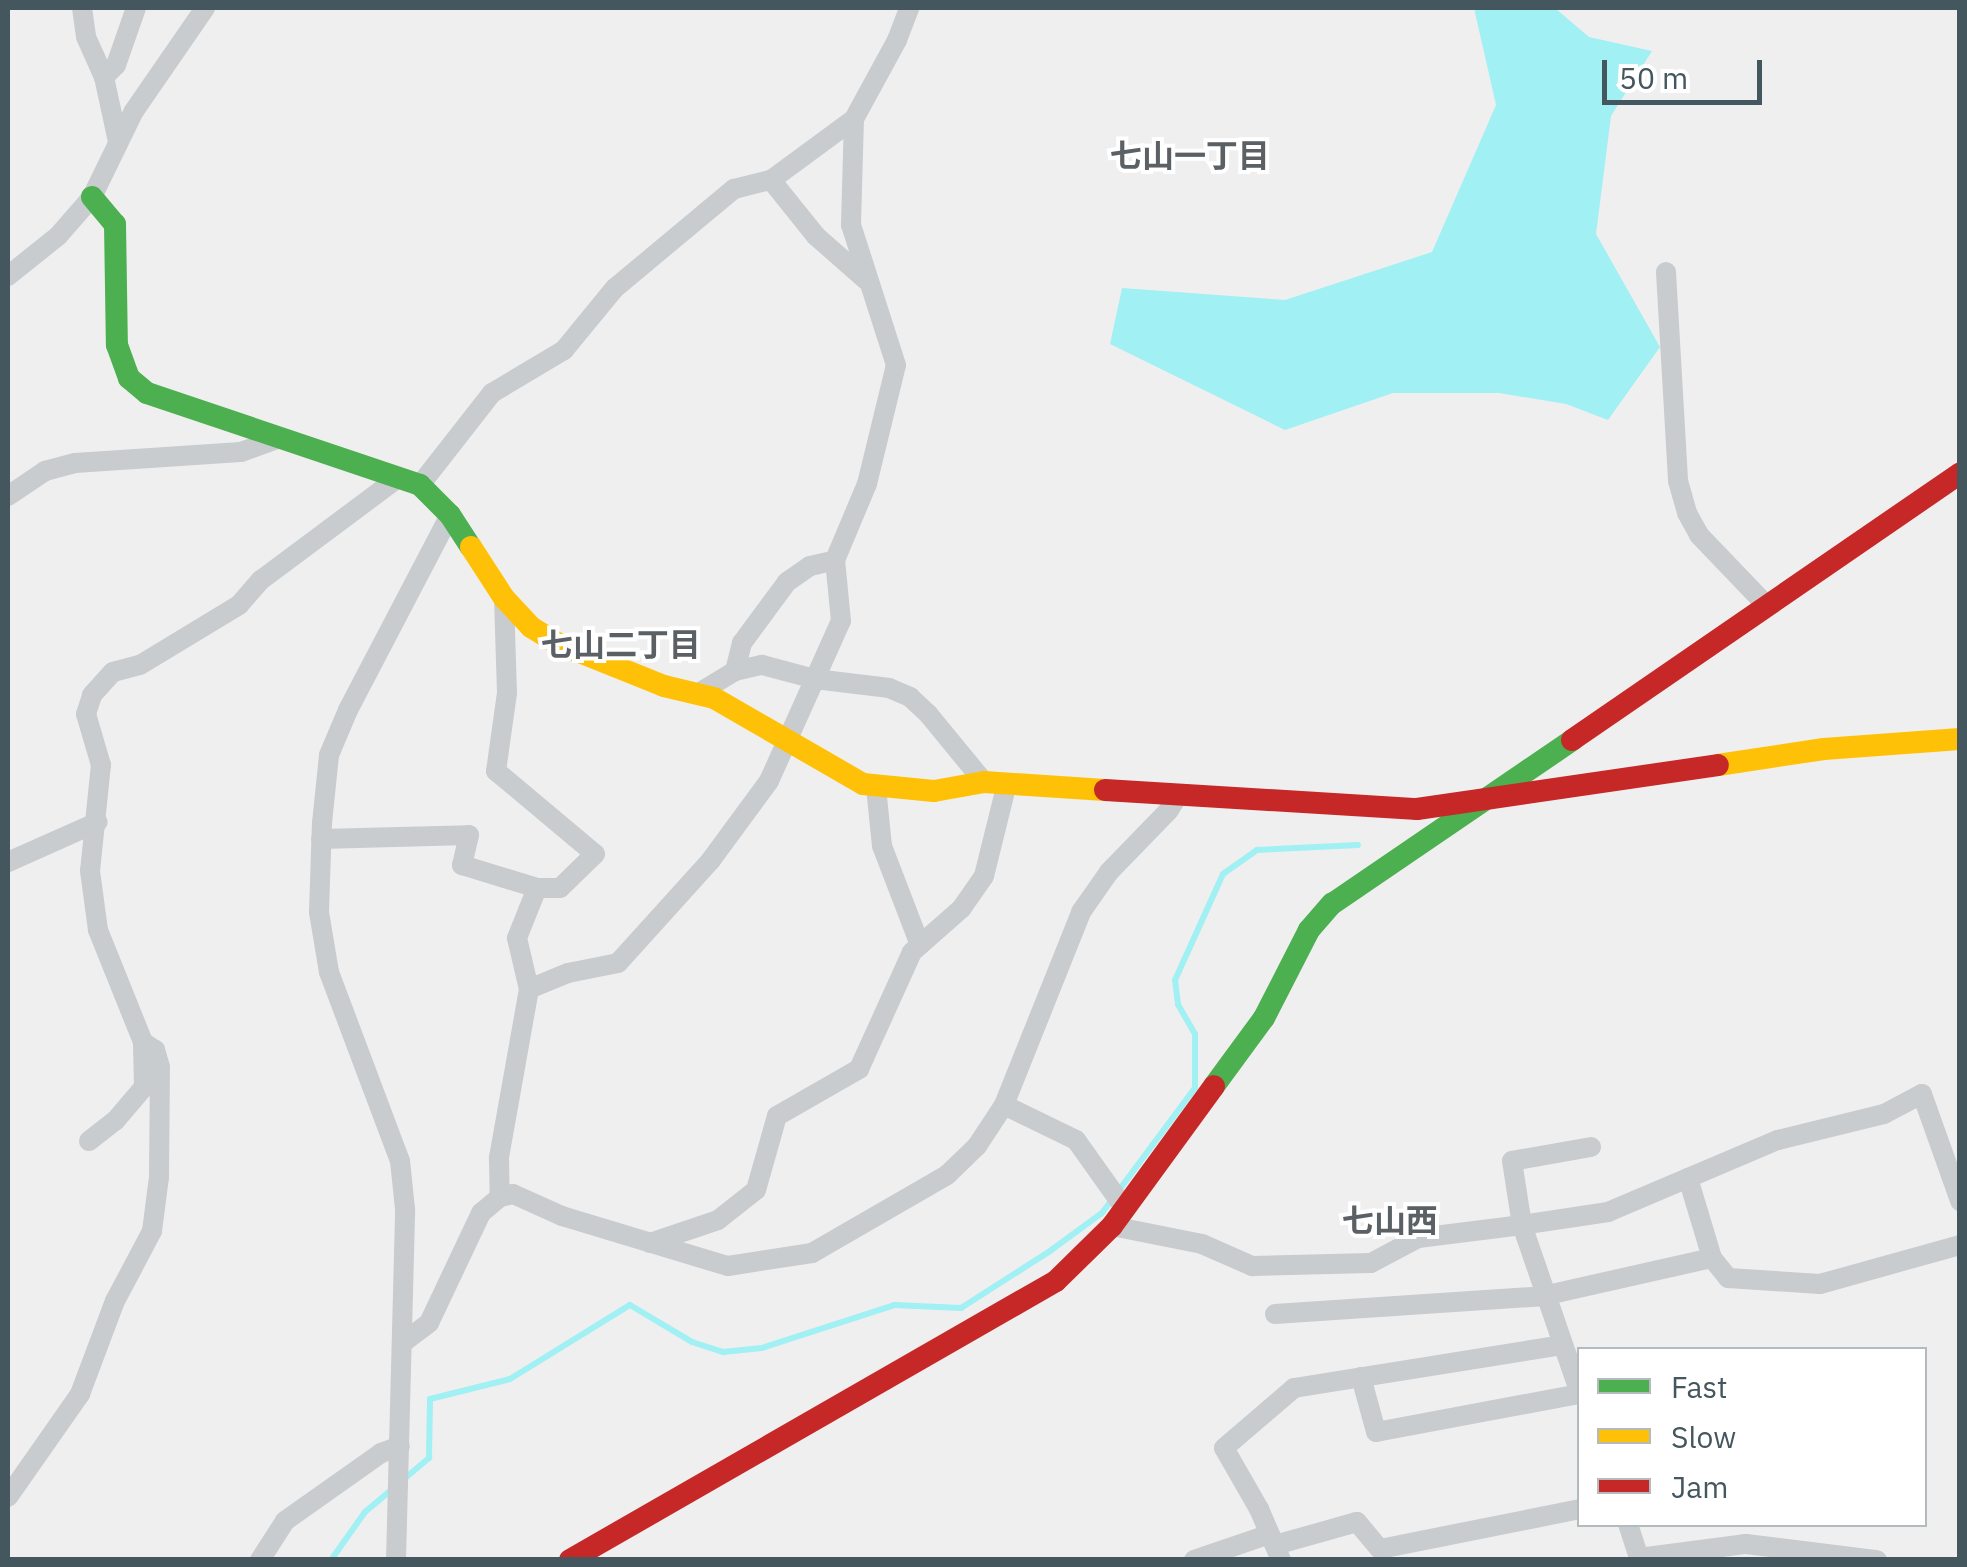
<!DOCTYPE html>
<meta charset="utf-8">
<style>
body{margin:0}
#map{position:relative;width:1967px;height:1567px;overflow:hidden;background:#f0efef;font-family:"IBM Plex Sans","Noto Sans JP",sans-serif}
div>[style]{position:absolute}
.water>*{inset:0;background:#a0f0f4}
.stream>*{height:6px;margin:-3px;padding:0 3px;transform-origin:3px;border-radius:3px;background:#a0f0f4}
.street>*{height:20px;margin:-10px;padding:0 10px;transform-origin:10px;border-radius:10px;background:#c8ccce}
.fast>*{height:22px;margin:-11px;padding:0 11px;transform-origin:11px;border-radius:11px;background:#4caf50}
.slow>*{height:22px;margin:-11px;padding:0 11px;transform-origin:11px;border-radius:11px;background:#ffc107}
.jam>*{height:22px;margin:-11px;padding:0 11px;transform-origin:11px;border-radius:11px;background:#c62828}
span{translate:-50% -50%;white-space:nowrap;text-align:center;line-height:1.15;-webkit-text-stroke:8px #fff;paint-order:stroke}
.neighbourhood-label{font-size:32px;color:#5a6064;font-weight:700}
.frame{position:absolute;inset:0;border:10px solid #44565e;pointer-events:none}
.legend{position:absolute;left:1577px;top:1347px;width:350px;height:180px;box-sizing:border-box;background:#fff;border:2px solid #b4bbbf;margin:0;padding:12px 18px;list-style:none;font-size:30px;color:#44565e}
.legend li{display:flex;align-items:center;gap:20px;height:50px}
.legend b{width:50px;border:2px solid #b4bbbf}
.scale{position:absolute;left:1602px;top:60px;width:160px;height:45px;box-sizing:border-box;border:5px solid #44565e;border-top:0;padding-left:12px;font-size:30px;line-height:35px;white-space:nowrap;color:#44565e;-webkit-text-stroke:8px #fff;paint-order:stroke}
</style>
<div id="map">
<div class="water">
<div style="clip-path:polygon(1474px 8px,1555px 8px,1589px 37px,1652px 51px,1611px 116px,1596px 234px,1660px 347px,1608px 420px,1566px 404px,1499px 393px,1393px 393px,1285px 430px,1110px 344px,1122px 288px,1285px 300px,1432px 252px,1496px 105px)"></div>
</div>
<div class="stream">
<div style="left:404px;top:1479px;width:33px;rotate:-40deg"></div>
<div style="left:429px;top:1458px;width:59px;rotate:-89deg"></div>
<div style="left:430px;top:1399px;width:82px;rotate:-14deg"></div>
<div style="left:510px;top:1379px;width:141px;rotate:-31.7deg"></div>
<div style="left:630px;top:1305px;width:72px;rotate:30.8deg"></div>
<div style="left:692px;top:1342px;width:33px;rotate:18deg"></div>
<div style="left:723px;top:1352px;width:39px;rotate:-6deg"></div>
<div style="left:762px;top:1348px;width:139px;rotate:-18deg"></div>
<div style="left:894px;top:1305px;width:67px;rotate:2.6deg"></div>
<div style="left:961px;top:1308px;width:106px;rotate:-32.6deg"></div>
<div style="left:1050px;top:1251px;width:64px;rotate:-36.2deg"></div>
<div style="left:1102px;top:1213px;width:156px;rotate:-53.4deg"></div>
<div style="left:1195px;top:1088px;width:54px;rotate:-90deg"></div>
<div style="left:1195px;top:1034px;width:34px;rotate:-120deg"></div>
<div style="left:1178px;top:1004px;width:24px;rotate:-97deg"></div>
<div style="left:1175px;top:980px;width:116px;rotate:-65.6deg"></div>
<div style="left:1223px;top:874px;width:42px;rotate:-35.2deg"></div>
<div style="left:1257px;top:850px;width:101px;rotate:-2.8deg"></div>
<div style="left:331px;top:1560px;width:59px;rotate:-54.7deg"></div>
<div style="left:365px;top:1512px;width:34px;rotate:-40deg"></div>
</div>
<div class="street">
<div style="left:82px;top:8px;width:29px;rotate:82deg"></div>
<div style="left:86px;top:37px;width:44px;rotate:65.8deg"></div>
<div style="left:104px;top:77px;width:66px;rotate:77.8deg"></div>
<div style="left:104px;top:77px;width:17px;rotate:-45deg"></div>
<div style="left:116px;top:65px;width:60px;rotate:-70.7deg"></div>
<div style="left:771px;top:180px;width:72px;rotate:51.2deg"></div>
<div style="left:816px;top:236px;width:67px;rotate:41.3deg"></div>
<div style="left:1666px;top:272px;width:209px;rotate:86.7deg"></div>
<div style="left:1678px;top:481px;width:33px;rotate:74deg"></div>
<div style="left:1687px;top:513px;width:25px;rotate:61deg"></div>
<div style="left:1699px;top:535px;width:98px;rotate:46.2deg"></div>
<div style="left:8px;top:276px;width:64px;rotate:-38.7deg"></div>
<div style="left:58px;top:236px;width:52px;rotate:-48.9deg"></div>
<div style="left:92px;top:197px;width:96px;rotate:-64deg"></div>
<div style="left:134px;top:111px;width:125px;rotate:-55.4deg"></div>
<div style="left:420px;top:485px;width:117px;rotate:-52deg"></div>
<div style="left:492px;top:393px;width:84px;rotate:-30.8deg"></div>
<div style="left:564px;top:350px;width:80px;rotate:-50.6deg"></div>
<div style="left:615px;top:288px;width:155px;rotate:-39.8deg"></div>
<div style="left:734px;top:189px;width:38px;rotate:-14deg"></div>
<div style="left:771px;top:180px;width:103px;rotate:-36.3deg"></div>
<div style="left:854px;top:119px;width:90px;rotate:-61.4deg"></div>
<div style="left:897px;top:40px;width:34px;rotate:-69deg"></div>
<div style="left:8px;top:496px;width:45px;rotate:-34deg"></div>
<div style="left:45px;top:471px;width:31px;rotate:-15deg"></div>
<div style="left:75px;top:463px;width:166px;rotate:-3.8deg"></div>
<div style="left:241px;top:452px;width:41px;rotate:-19.7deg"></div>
<div style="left:504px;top:598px;width:95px;rotate:88.2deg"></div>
<div style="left:507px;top:693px;width:79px;rotate:98deg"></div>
<div style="left:496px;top:771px;width:129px;rotate:40deg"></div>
<div style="left:595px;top:854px;width:49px;rotate:135.8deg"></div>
<div style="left:560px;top:888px;width:23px;rotate:180deg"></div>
<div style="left:735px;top:671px;width:29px;rotate:-76deg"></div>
<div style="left:742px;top:643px;width:76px;rotate:-53.6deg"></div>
<div style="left:787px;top:582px;width:28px;rotate:-35deg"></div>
<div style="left:810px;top:566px;width:26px;rotate:-13deg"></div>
<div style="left:697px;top:694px;width:44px;rotate:-31.2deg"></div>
<div style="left:735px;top:671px;width:28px;rotate:-13deg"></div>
<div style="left:762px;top:665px;width:55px;rotate:14.8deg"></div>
<div style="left:815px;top:679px;width:75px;rotate:6.9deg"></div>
<div style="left:889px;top:688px;width:23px;rotate:23deg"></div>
<div style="left:910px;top:697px;width:26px;rotate:43deg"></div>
<div style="left:929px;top:715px;width:87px;rotate:50.6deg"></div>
<div style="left:876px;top:787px;width:59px;rotate:84.2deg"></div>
<div style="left:882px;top:846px;width:106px;rotate:69deg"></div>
<div style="left:321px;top:839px;width:148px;rotate:-1.5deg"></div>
<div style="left:469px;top:835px;width:31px;rotate:103deg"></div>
<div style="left:462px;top:865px;width:78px;rotate:17deg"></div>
<div style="left:537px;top:888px;width:54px;rotate:111.8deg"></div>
<div style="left:517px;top:938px;width:52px;rotate:76.8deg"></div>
<div style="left:529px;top:989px;width:172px;rotate:100.1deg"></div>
<div style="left:499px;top:1158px;width:39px;rotate:89deg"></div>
<div style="left:8px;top:862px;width:98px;rotate:-24deg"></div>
<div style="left:529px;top:989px;width:42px;rotate:-22.3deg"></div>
<div style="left:568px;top:973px;width:51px;rotate:-11.3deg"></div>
<div style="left:618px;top:963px;width:139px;rotate:-47.9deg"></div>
<div style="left:711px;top:860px;width:98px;rotate:-53.7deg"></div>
<div style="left:769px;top:781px;width:175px;rotate:-65.8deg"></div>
<div style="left:841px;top:621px;width:61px;rotate:-95.6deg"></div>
<div style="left:835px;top:560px;width:82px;rotate:-67.2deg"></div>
<div style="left:867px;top:484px;width:122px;rotate:-76.3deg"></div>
<div style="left:896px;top:365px;width:147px;rotate:-107.8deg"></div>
<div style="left:851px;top:225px;width:106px;rotate:-88.4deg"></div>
<div style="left:1004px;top:1105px;width:80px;rotate:25.9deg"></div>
<div style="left:1076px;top:1140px;width:85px;rotate:54.6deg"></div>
<div style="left:89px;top:1141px;width:33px;rotate:-38deg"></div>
<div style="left:115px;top:1121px;width:45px;rotate:-49.5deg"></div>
<div style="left:144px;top:1087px;width:45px;rotate:-91.3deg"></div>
<div style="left:143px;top:1042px;width:121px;rotate:-111.9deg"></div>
<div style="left:98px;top:930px;width:60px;rotate:-97.7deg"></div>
<div style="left:90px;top:871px;width:107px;rotate:-84.1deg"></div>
<div style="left:101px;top:765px;width:53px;rotate:-106.4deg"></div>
<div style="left:86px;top:714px;width:20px;rotate:-72deg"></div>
<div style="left:92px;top:695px;width:31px;rotate:-48deg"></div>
<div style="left:113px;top:672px;width:28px;rotate:-15deg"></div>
<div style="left:140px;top:665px;width:116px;rotate:-31.2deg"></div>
<div style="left:239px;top:605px;width:33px;rotate:-49deg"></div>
<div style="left:261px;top:580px;width:171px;rotate:-36.7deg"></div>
<div style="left:1591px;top:1147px;width:80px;rotate:170deg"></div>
<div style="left:1512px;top:1161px;width:65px;rotate:81.1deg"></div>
<div style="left:1522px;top:1225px;width:87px;rotate:-8.6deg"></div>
<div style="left:1608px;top:1212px;width:185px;rotate:-23deg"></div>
<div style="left:1778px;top:1140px;width:109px;rotate:-13.8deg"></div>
<div style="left:1884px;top:1114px;width:43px;rotate:-27.8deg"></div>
<div style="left:1922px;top:1094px;width:114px;rotate:70.4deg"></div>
<div style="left:1688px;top:1178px;width:84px;rotate:73.3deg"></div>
<div style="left:1712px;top:1258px;width:26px;rotate:51deg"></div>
<div style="left:1728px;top:1278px;width:92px;rotate:3.7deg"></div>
<div style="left:1820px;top:1284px;width:145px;rotate:-15.6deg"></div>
<div style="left:1112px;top:1226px;width:92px;rotate:11.3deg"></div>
<div style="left:1202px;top:1244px;width:55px;rotate:23.7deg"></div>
<div style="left:1252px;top:1266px;width:119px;rotate:-1.4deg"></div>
<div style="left:1371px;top:1263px;width:53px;rotate:-28deg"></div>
<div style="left:1418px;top:1238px;width:105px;rotate:-7.1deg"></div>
<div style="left:1522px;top:1225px;width:178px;rotate:71deg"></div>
<div style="left:650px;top:1243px;width:72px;rotate:-18.7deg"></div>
<div style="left:718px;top:1220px;width:48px;rotate:-38.3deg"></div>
<div style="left:756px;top:1190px;width:77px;rotate:-74.2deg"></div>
<div style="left:777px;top:1116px;width:95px;rotate:-29.8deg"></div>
<div style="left:859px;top:1069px;width:128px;rotate:-65.6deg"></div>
<div style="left:912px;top:952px;width:65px;rotate:-41.3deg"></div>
<div style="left:961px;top:909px;width:40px;rotate:-55.1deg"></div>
<div style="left:984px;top:876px;width:96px;rotate:-76.1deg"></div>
<div style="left:1275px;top:1314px;width:269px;rotate:-3.8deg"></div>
<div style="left:1543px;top:1296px;width:173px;rotate:-12.7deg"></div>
<div style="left:405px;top:1341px;width:30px;rotate:-37deg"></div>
<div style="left:429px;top:1323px;width:122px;rotate:-64.7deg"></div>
<div style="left:481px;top:1213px;width:25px;rotate:-40deg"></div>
<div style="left:500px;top:1197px;width:13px;rotate:-13deg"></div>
<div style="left:513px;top:1194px;width:54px;rotate:24.2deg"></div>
<div style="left:562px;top:1216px;width:173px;rotate:16.8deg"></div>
<div style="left:728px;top:1266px;width:85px;rotate:-8.8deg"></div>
<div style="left:812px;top:1253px;width:156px;rotate:-30deg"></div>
<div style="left:947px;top:1175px;width:42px;rotate:-44deg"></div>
<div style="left:977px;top:1146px;width:49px;rotate:-56.6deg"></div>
<div style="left:1004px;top:1105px;width:208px;rotate:-68.2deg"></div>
<div style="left:1081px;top:912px;width:49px;rotate:-55deg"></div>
<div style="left:1109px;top:872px;width:86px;rotate:-45.9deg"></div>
<div style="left:1169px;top:810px;width:19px;rotate:-58deg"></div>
<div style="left:1361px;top:1377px;width:57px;rotate:74.7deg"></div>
<div style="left:1376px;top:1432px;width:208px;rotate:-10.6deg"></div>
<div style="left:8px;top:1497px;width:126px;rotate:-55deg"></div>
<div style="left:80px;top:1394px;width:99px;rotate:-69.4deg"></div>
<div style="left:115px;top:1301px;width:79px;rotate:-62.1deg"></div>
<div style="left:152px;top:1231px;width:54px;rotate:-82.6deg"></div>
<div style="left:159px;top:1177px;width:110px;rotate:-89.5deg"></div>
<div style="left:160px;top:1067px;width:18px;rotate:-106deg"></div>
<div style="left:155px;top:1050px;width:14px;rotate:-146deg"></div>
<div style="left:1628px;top:1524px;width:36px;rotate:72deg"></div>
<div style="left:1639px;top:1558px;width:108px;rotate:-7.5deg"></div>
<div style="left:1746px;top:1544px;width:132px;rotate:7deg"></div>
<div style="left:1275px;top:1545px;width:85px;rotate:-15.7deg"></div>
<div style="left:1357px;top:1522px;width:35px;rotate:50deg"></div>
<div style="left:1380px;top:1549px;width:204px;rotate:-11.3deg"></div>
<div style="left:260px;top:1560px;width:46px;rotate:-57.3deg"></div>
<div style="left:285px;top:1521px;width:118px;rotate:-35.3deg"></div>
<div style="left:381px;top:1453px;width:20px;rotate:-20deg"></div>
<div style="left:396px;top:1560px;width:351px;rotate:-88.5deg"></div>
<div style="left:405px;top:1209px;width:48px;rotate:-95.9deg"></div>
<div style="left:400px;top:1161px;width:202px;rotate:-110.6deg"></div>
<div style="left:329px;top:972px;width:61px;rotate:-99.5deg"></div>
<div style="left:319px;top:912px;width:89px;rotate:-88.1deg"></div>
<div style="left:322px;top:823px;width:68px;rotate:-84.1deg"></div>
<div style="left:329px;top:755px;width:49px;rotate:-67.1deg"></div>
<div style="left:348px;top:710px;width:220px;rotate:-62.4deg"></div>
<div style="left:1194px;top:1560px;width:80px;rotate:-18.9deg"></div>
<div style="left:1281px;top:1560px;width:56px;rotate:-113.3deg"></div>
<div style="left:1259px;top:1509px;width:70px;rotate:-119.8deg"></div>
<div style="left:1224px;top:1448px;width:92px;rotate:-40.6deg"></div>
<div style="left:1294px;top:1388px;width:271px;rotate:-9.1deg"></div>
</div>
<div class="fast">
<div style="left:92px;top:197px;width:35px;rotate:50deg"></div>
<div style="left:115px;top:224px;width:121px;rotate:89.1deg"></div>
<div style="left:117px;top:345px;width:35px;rotate:70deg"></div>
<div style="left:129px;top:378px;width:23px;rotate:40deg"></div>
<div style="left:147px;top:393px;width:288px;rotate:18.6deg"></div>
<div style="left:420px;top:485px;width:42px;rotate:45deg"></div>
<div style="left:450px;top:515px;width:38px;rotate:57deg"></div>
<div style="left:1214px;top:1086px;width:84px;rotate:-53.7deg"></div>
<div style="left:1264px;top:1018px;width:99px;rotate:-62.9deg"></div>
<div style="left:1309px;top:930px;width:35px;rotate:-49deg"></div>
<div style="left:1332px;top:904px;width:291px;rotate:-34.3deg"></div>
</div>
<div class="slow">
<div style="left:471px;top:547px;width:61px;rotate:57.1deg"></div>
<div style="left:504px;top:598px;width:40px;rotate:47deg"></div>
<div style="left:531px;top:627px;width:31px;rotate:32deg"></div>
<div style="left:557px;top:643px;width:115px;rotate:21.9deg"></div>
<div style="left:664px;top:686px;width:51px;rotate:13.5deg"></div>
<div style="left:714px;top:698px;width:172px;rotate:30deg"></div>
<div style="left:863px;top:784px;width:71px;rotate:5.6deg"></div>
<div style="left:934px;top:791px;width:51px;rotate:-10.2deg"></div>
<div style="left:984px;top:782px;width:121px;rotate:3.8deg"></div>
<div style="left:1718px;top:765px;width:107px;rotate:-8.6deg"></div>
<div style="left:1824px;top:749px;width:136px;rotate:-4.2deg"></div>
</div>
<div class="jam">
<div style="left:1572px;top:740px;width:471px;rotate:-34.5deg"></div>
<div style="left:1105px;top:790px;width:313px;rotate:3.5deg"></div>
<div style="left:1417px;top:809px;width:304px;rotate:-8.3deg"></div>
<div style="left:570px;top:1560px;width:560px;rotate:-29.86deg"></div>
<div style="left:1056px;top:1281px;width:78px;rotate:-44.5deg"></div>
<div style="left:1112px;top:1226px;width:173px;rotate:-53.9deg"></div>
</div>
<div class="neighbourhood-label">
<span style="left:1190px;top:155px">七山一丁目</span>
<span style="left:621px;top:644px">七山二丁目</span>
<span style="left:1390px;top:1220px">七山西</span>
</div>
<div class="frame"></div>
<ul class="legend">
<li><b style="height:12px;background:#4caf50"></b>Fast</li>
<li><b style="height:12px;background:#ffc107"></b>Slow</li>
<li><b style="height:12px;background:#c62828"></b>Jam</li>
</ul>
<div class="scale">50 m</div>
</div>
